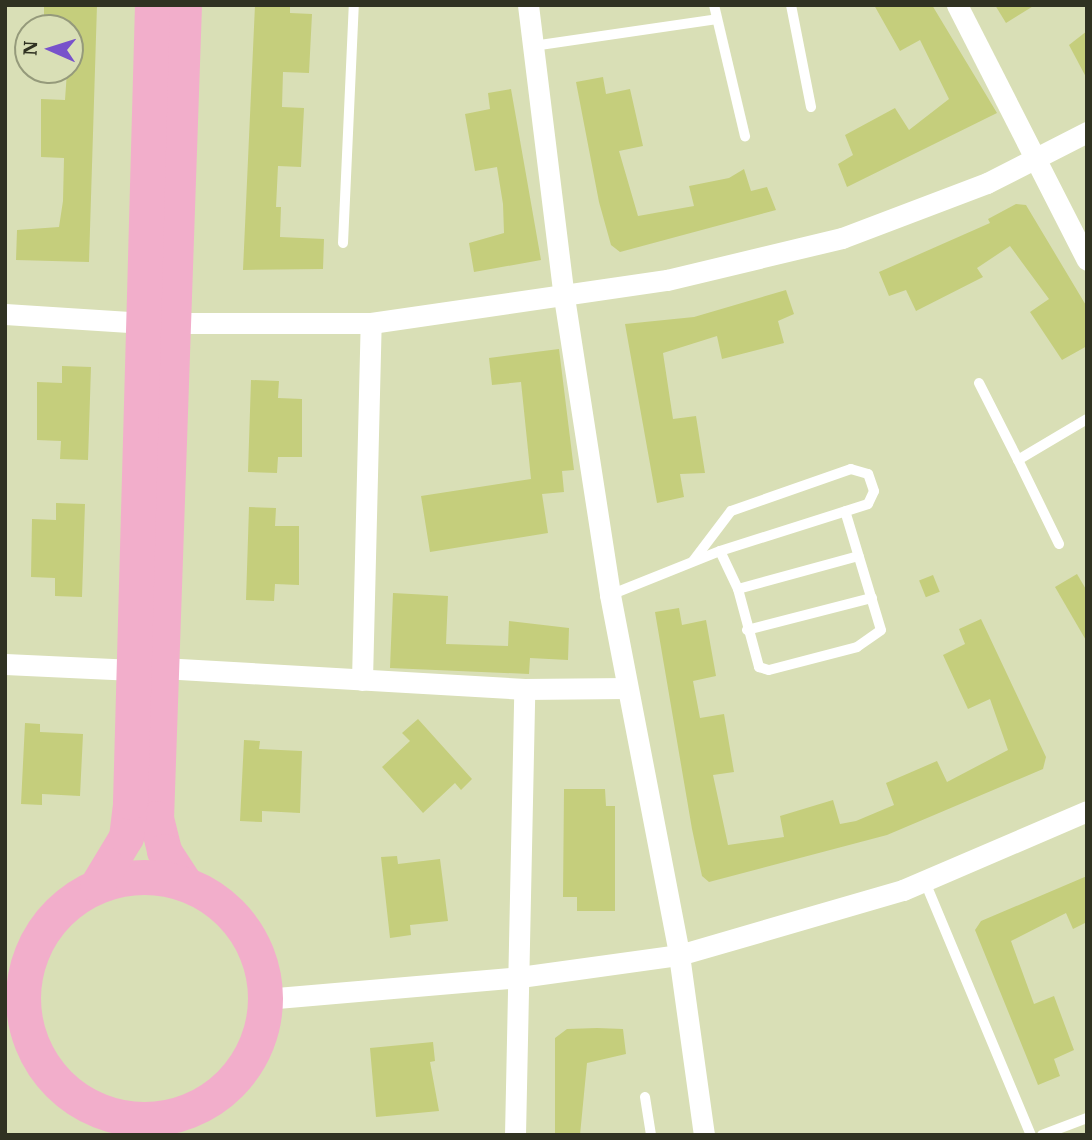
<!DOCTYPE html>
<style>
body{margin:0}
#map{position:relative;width:1092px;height:1140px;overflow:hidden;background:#d9dfb6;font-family:"IBM Plex Serif",serif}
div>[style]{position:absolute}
.building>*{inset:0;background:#c5ce7c;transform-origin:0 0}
.service>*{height:10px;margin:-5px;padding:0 5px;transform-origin:5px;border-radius:5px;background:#fff}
.minor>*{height:21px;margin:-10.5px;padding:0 10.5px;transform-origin:10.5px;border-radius:10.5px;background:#fff}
.primary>*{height:35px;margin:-17.5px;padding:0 17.5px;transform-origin:17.5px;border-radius:17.5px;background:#f2aecb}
.primary>.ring{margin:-17.5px;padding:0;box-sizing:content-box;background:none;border:35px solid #f2aecb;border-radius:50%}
span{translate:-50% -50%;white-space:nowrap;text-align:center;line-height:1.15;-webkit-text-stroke:5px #d9dfb6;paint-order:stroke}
.frame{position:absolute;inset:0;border:7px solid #303222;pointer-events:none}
.north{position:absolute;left:14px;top:14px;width:70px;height:70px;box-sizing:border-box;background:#d9dfb6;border:2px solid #959a7b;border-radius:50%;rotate:273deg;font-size:19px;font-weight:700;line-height:28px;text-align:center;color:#303222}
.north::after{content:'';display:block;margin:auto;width:24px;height:32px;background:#7852cb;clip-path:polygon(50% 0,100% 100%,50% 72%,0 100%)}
</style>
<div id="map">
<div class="building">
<div style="clip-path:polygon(97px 5px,89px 262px,16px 260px,17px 230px,59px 227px,63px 201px,64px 158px,41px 157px,41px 99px,65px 100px,70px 28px,44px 26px,44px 6px)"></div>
<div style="clip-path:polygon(255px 5px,290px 5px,290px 13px,312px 14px,309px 73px,283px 72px,282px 107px,304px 108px,301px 167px,278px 166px,276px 207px,281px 207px,280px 237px,324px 239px,323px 269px,243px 270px)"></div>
<div style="clip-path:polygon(874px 5px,932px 5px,997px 113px,847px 187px,838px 164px,853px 155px,845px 135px,895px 108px,909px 130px,949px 99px,920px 40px,900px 51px)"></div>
<div style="clip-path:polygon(995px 5px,1035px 5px,1006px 23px)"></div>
<div style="clip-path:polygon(1087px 31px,1087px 79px,1069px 45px)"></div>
<div style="clip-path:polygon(603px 77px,606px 94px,630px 89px,643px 146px,619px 151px,638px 216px,694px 206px,689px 186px,729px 178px,744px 169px,751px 191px,767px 187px,776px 210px,620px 252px,611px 245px,599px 202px,576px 82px)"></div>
<div style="clip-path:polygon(511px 89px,541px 260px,474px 272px,469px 243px,504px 233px,503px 204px,497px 167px,475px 171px,465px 114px,490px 109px,488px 93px)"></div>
<div style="clip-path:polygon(1016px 204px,1026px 205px,1087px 307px,1087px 346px,1062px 360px,1030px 312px,1049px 299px,1010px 246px,977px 268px,983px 277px,916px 311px,906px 290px,889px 296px,879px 272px,990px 223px,988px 219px)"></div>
<div style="clip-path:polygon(786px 290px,794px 314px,778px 321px,784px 343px,722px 359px,717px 336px,663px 353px,673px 419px,696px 416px,705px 473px,680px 474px,684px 497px,657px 503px,625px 324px,694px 317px)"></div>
<div style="clip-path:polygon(559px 349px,574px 470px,562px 471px,564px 492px,542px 494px,548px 533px,430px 552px,421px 496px,531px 479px,521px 382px,492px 385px,489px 358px)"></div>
<div style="clip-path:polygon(62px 366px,91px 367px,88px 460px,60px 459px,61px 441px,37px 440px,37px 382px,62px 383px)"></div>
<div style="clip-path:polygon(251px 380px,279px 381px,278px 398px,302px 399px,302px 457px,278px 457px,277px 473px,248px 472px)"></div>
<div style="clip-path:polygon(56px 503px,85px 504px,82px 597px,55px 596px,55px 578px,31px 577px,32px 519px,56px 520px)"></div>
<div style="clip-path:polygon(249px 507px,276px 508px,275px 526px,299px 526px,299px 585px,275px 584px,274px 601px,246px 600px)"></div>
<div style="clip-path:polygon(1077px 574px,1087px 591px,1087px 642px,1055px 587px)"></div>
<div style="left:933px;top:575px;width:18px;height:15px;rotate:68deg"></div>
<div style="clip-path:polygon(393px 593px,448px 596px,446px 644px,508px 646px,509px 621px,569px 628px,568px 660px,530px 658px,529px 674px,390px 668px)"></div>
<div style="clip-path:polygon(679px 608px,682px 625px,706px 620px,716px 676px,693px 681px,700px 718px,724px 714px,734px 772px,713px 775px,728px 845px,784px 837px,780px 816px,833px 800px,840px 824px,856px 821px,894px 805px,886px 783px,937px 761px,947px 782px,1008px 750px,990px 699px,968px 709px,943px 655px,965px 644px,959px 629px,981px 619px,1046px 757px,1043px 769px,887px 835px,709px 882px,702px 876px,692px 829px,655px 612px)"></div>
<div style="clip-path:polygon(418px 719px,472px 779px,461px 790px,455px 783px,423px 813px,382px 767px,410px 741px,402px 733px)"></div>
<div style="clip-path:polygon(25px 723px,40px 724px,40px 732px,83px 734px,80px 796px,42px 794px,42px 805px,21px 804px)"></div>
<div style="clip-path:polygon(244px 740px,260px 741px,259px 749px,302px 751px,300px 813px,262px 811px,262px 822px,240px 821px)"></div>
<div style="clip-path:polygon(564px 789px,605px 789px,606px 806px,615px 806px,615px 911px,577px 911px,577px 897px,563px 897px)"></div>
<div style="clip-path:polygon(397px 856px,398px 864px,440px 859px,448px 921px,410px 925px,411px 935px,390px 938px,381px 857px)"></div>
<div style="clip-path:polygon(1087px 876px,1087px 922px,1073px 929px,1066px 913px,1011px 941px,1034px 1004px,1054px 996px,1074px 1050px,1054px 1059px,1060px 1076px,1038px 1085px,975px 930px,981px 921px)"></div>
<div style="clip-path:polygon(597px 1028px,623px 1029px,626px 1054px,587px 1063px,580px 1135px,555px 1135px,555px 1038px,567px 1029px)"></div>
<div style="clip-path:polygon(433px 1042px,435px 1061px,430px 1062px,439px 1111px,376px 1117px,370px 1048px)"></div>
</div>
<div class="service">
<div style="left:714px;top:5px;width:135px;rotate:76.7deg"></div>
<div style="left:791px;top:5px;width:104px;rotate:78.9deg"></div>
<div style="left:533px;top:46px;width:186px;rotate:-8.3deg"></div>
<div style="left:343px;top:243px;width:238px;rotate:-87.4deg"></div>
<div style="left:979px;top:383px;width:86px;rotate:63.1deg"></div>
<div style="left:1059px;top:544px;width:93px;rotate:-116deg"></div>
<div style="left:1018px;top:460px;width:80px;rotate:-30.7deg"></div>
<div style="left:720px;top:551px;width:42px;rotate:64.7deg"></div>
<div style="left:738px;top:589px;width:81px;rotate:74.9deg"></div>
<div style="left:759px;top:667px;width:10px;rotate:17deg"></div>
<div style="left:769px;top:670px;width:91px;rotate:-14.6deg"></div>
<div style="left:857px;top:647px;width:29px;rotate:-35deg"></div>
<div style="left:881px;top:630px;width:124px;rotate:-106.8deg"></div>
<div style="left:738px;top:589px;width:125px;rotate:-15.3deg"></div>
<div style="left:610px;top:595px;width:118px;rotate:-21.8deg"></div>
<div style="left:720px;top:551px;width:155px;rotate:-17.6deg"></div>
<div style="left:868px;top:504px;width:14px;rotate:-65deg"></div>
<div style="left:874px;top:491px;width:18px;rotate:-109deg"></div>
<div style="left:868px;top:474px;width:18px;rotate:-164deg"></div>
<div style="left:851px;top:469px;width:127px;rotate:160.7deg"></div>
<div style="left:731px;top:511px;width:63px;rotate:127.2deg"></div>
<div style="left:747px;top:630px;width:129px;rotate:-14.4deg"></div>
<div style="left:925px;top:882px;width:274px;rotate:67.3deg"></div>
<div style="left:645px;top:1097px;width:38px;rotate:81deg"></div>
<div style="left:1042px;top:1135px;width:48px;rotate:-20.7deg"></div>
</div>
<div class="minor">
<div style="left:528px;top:5px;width:294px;rotate:83deg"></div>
<div style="left:564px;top:297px;width:302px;rotate:81.2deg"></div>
<div style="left:610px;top:595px;width:367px;rotate:79.1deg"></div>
<div style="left:679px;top:955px;width:182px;rotate:82.1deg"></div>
<div style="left:957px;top:5px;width:286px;rotate:63deg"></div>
<div style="left:5px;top:314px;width:140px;rotate:3.7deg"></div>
<div style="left:145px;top:323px;width:226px"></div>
<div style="left:371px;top:323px;width:299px;rotate:-8.3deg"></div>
<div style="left:667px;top:280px;width:180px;rotate:-13.5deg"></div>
<div style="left:842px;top:238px;width:155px;rotate:-20.8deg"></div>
<div style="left:987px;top:183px;width:112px;rotate:-27deg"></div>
<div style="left:5px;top:664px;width:129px;rotate:2.7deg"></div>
<div style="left:162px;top:668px;width:363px;rotate:3.3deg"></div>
<div style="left:524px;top:689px;width:103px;rotate:-0.6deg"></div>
<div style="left:362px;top:680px;width:357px;rotate:-88.6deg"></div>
<div style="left:5px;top:992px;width:18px;rotate:9deg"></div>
<div style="left:265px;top:999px;width:256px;rotate:-4.9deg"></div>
<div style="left:520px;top:977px;width:161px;rotate:-7.9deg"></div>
<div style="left:679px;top:955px;width:233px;rotate:-16.2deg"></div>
<div style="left:903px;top:890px;width:200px;rotate:-23.2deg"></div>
<div style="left:515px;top:1135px;width:446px;rotate:-88.8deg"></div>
</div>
<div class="primary">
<div style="left:184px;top:5px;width:813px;rotate:91.97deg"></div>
<div style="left:156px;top:818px;width:34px;rotate:76deg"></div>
<div style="left:164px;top:851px;width:38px;rotate:57deg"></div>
<div class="ring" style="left:23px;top:877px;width:207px;height:207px"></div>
<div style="left:97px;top:885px;width:56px;rotate:-58.9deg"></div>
<div style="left:126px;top:837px;width:35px;rotate:-83deg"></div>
<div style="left:130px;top:802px;width:797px;rotate:-88.42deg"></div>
</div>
<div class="frame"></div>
<div class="north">N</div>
</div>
